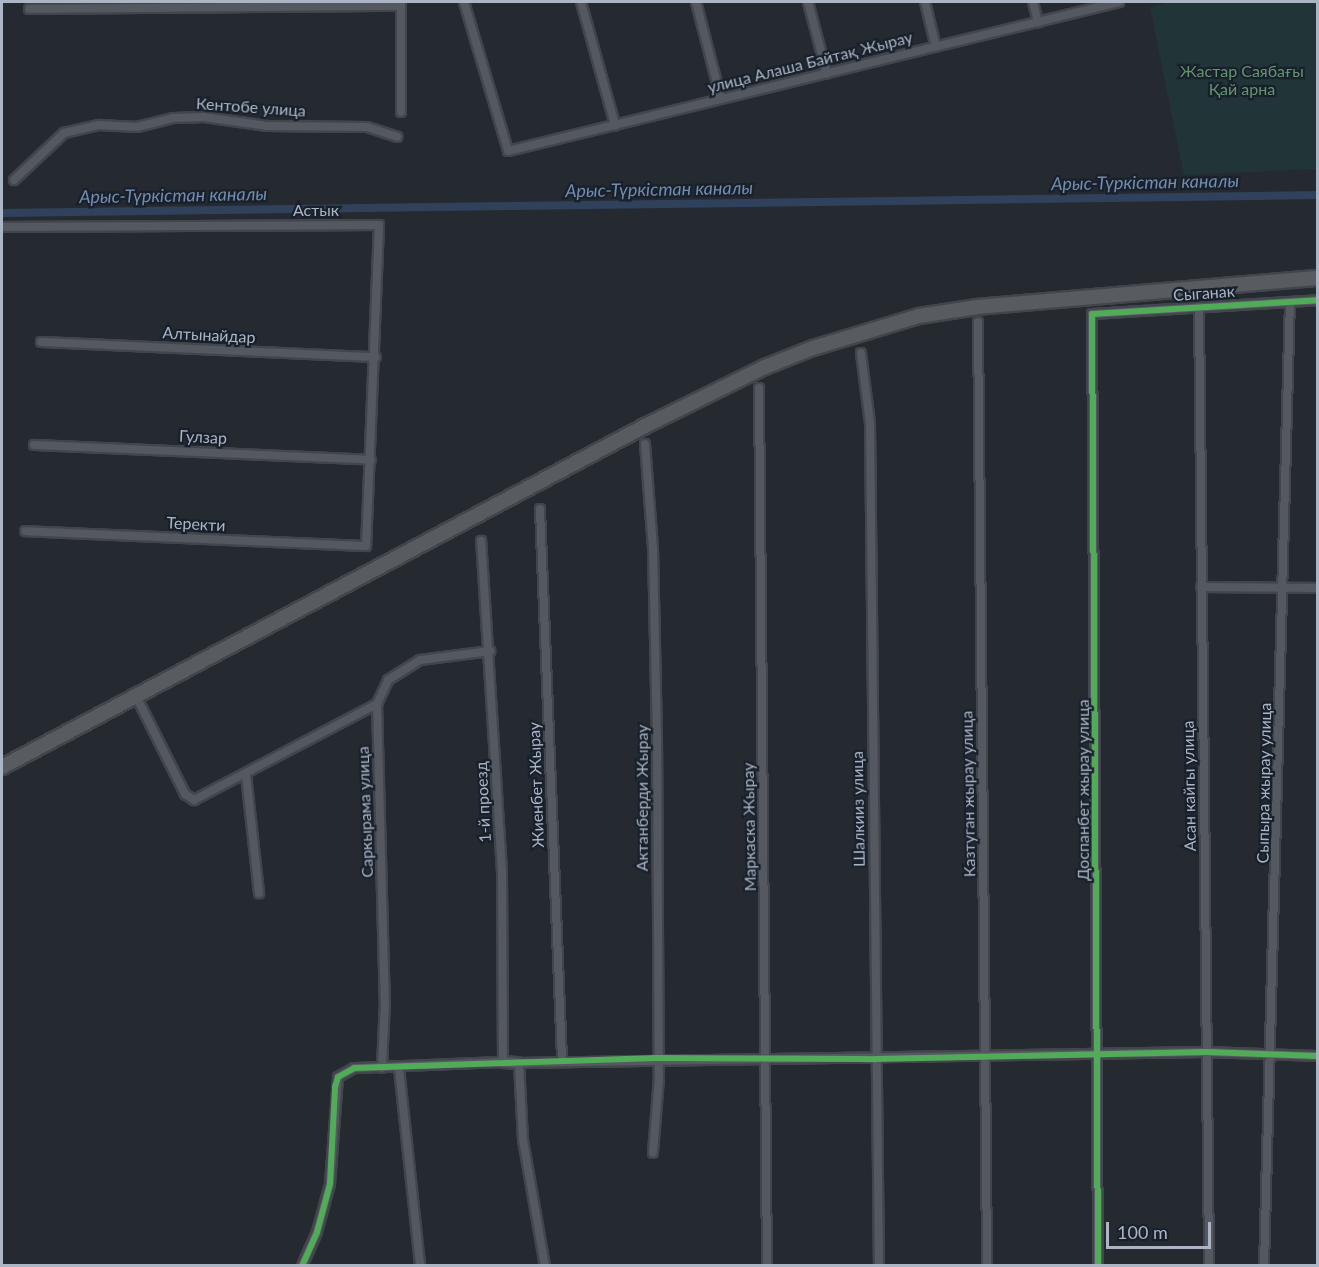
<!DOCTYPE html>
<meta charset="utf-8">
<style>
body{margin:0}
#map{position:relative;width:1319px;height:1267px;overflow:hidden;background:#252a31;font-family:Lato,sans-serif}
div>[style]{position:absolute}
.green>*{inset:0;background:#213437}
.canal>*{height:8px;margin:-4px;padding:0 4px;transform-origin:4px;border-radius:4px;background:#30425b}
.roads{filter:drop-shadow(2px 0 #42464c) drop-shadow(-2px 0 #42464c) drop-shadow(0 2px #42464c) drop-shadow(0 -2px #42464c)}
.minor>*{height:8px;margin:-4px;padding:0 4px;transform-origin:4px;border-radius:4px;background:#545860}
.tertiary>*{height:10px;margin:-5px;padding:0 5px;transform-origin:5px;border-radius:5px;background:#545860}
.trunk>*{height:14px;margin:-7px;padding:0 7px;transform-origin:7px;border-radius:7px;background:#585c60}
.cycleway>*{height:6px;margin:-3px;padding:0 3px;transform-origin:3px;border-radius:3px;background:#51ab58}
span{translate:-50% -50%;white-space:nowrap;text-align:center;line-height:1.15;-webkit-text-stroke:4.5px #18202c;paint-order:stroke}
.street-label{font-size:16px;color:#acb5c4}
.park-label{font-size:16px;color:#63956f}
.water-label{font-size:18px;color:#738cae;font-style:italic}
.frame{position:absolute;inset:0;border:3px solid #acb5c4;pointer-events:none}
.scale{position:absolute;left:1106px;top:1222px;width:105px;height:27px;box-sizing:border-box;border:3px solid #acb5c4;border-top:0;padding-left:8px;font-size:18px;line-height:21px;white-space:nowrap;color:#acb5c4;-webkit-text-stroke:4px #18202c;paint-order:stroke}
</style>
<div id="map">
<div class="green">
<div style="clip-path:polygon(1171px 2px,1317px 2px,1317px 169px,1184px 175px,1150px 7px)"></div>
</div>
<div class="canal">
<div style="left:2px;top:213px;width:1316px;rotate:-0.78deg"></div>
</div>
<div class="roads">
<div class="minor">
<div style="left:401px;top:2px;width:110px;rotate:90deg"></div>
<div style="left:464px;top:2px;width:155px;rotate:73.5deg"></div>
<div style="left:508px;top:151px;width:629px;rotate:-13.7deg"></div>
<div style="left:581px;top:2px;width:128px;rotate:74.5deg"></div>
<div style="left:696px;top:2px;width:100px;rotate:75.5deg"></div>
<div style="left:808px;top:2px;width:74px;rotate:75.2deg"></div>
<div style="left:925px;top:2px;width:46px;rotate:76.3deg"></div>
<div style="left:1033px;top:2px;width:21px;rotate:76deg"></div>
<div style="left:29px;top:9px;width:372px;rotate:-0.5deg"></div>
<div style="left:14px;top:180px;width:69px;rotate:-43.2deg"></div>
<div style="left:64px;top:133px;width:36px;rotate:-13deg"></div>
<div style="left:99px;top:125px;width:38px;rotate:3deg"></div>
<div style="left:137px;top:127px;width:37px;rotate:-14deg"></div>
<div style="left:173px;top:118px;width:31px;rotate:-2deg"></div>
<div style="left:204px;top:117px;width:64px;rotate:8.1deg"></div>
<div style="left:267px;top:126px;width:100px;rotate:0.6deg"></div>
<div style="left:367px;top:127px;width:32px;rotate:18deg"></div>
<div style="left:2px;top:227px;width:377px;rotate:-0.3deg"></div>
<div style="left:379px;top:225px;width:321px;rotate:92.3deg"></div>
<div style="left:366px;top:546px;width:341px;rotate:-177.5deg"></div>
<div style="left:1199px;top:307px;width:959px;rotate:89.4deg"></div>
<div style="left:978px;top:322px;width:944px;rotate:89.45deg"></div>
<div style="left:41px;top:342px;width:335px;rotate:2.6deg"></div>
<div style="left:861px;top:353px;width:71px;rotate:82.7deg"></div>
<div style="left:870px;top:423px;width:843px;rotate:89.39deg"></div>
<div style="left:759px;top:388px;width:878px;rotate:89.48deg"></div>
<div style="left:645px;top:444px;width:104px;rotate:85.6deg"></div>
<div style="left:653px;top:548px;width:184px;rotate:88.8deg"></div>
<div style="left:657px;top:732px;width:346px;rotate:89.7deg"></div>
<div style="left:659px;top:1078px;width:75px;rotate:94.6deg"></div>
<div style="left:34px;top:445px;width:337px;rotate:2.5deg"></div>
<div style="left:540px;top:509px;width:551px;rotate:87.71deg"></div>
<div style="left:1201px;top:587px;width:117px;rotate:0.5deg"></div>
<div style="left:136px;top:696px;width:110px;rotate:63.4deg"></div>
<div style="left:185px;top:794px;width:11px;rotate:34deg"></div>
<div style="left:194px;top:800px;width:207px;rotate:-27.7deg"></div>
<div style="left:377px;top:704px;width:297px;rotate:88.5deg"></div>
<div style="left:385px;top:1001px;width:67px;rotate:92.6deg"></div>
<div style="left:377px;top:704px;width:26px;rotate:-65deg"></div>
<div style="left:388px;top:680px;width:38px;rotate:-32deg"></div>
<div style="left:420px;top:660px;width:71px;rotate:-7.3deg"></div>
<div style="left:246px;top:775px;width:119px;rotate:83.7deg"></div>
<div style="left:399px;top:1068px;width:199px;rotate:83.9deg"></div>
<div style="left:302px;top:1266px;width:37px;rotate:-66deg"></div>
<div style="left:317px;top:1232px;width:50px;rotate:-74.8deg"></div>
<div style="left:330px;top:1184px;width:107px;rotate:-85.7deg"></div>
<div style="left:338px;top:1077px;width:18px;rotate:-29deg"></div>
<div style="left:354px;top:1068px;width:149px;rotate:-2.3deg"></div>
<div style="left:503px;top:1062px;width:190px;rotate:-90.3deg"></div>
<div style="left:502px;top:872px;width:332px;rotate:-93.6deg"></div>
<div style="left:545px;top:1266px;width:128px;rotate:-99.9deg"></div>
<div style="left:523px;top:1140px;width:77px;rotate:-93deg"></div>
<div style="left:519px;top:1063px;width:687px;rotate:-0.92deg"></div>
<div style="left:1206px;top:1052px;width:112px;rotate:2deg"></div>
<div style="left:1098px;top:1266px;width:952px;rotate:-90.36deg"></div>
<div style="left:1092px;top:314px;width:226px;rotate:-3.5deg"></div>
<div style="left:1264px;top:1266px;width:964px;rotate:-88.46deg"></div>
</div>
<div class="tertiary">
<div style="left:503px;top:1062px;width:16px;rotate:4deg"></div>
</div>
<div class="trunk">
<div style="left:2px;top:767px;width:728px;rotate:-27.94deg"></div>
<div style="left:645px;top:426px;width:134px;rotate:-26.2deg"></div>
<div style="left:765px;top:367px;width:52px;rotate:-21.6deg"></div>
<div style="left:813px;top:348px;width:111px;rotate:-16.8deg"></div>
<div style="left:919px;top:316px;width:59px;rotate:-8.8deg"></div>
<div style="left:977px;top:307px;width:342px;rotate:-4.9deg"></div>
</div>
</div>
<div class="cycleway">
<div style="left:302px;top:1266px;width:37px;rotate:-66deg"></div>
<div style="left:317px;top:1232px;width:50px;rotate:-74.8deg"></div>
<div style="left:330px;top:1184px;width:97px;rotate:-87deg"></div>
<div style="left:335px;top:1087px;width:10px;rotate:-73deg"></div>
<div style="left:338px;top:1077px;width:18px;rotate:-29deg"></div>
<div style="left:354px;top:1068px;width:302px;rotate:-1.9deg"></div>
<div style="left:656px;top:1058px;width:219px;rotate:0.3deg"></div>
<div style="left:875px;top:1059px;width:331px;rotate:-1.2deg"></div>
<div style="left:1206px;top:1052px;width:112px;rotate:2deg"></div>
<div style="left:1098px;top:1266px;width:952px;rotate:-90.36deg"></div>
<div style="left:1092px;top:314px;width:226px;rotate:-3.5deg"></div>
</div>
<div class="street-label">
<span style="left:810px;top:62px;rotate:-14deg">улица Алаша Байтақ Жырау</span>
<span style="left:251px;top:107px;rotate:4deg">Кентобе улица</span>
<span style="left:316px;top:210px">Астык</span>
<span style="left:1204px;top:293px;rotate:-4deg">Сыганак</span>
<span style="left:209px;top:335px;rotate:3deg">Алтынайдар</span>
<span style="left:203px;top:437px;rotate:3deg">Гулзар</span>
<span style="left:196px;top:524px;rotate:3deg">Теректи</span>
<span style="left:1264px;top:783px;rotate:-89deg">Сыпыра жырау улица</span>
<span style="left:536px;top:785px;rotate:-92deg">Жиенбет Жырау</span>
<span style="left:1189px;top:786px;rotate:-91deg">Асан кайгы улица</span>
<span style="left:1083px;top:790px;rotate:-90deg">Доспанбет жырау улица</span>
<span style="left:968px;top:794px;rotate:-91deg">Казтуган жырау улица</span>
<span style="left:642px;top:798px;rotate:-90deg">Актанберди Жырау</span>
<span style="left:483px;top:802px;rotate:-93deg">1-й проезд</span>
<span style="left:858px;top:809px;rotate:-91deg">Шалкииз улица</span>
<span style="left:365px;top:812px;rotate:-92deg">Саркырама улица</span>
<span style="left:749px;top:827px;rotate:-91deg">Маркаска Жырау</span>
</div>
<div class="park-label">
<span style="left:1242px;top:80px">Жастар Саябағы<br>Қай арна</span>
</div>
<div class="water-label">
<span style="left:1145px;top:182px;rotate:-1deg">Арыс-Түркістан каналы</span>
<span style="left:659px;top:189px;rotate:-1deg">Арыс-Түркістан каналы</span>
<span style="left:173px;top:195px;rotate:-1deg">Арыс-Түркістан каналы</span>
</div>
<div class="frame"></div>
<div class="scale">100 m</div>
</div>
